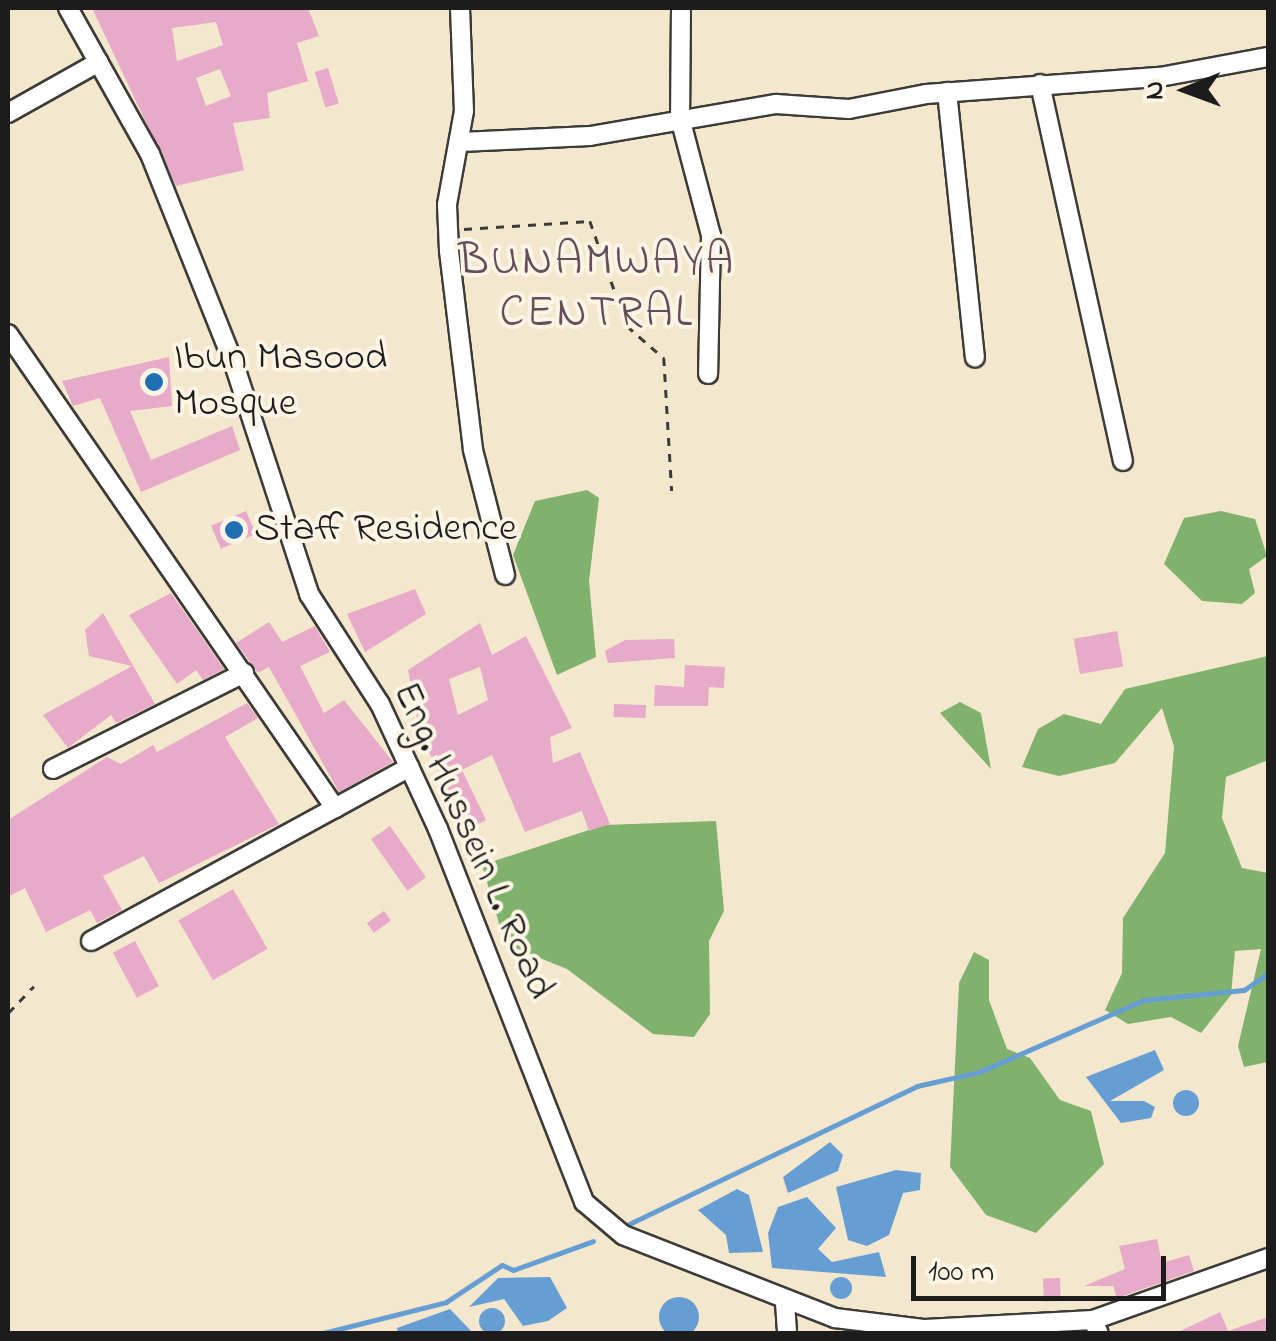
<!DOCTYPE html>
<style>
body{margin:0}
#map{position:relative;width:1276px;height:1341px;overflow:hidden;background:#f3e8cd;font-family:"Indie Flower",sans-serif}
div>[style]{position:absolute}
.forest>*{inset:0;background:#80b26e}
.water>*{inset:0;background:#669ed4}
.round{border-radius:50%}
.stream>*{height:5px;margin:-2.5px;padding:0 2.5px;transform-origin:2.5px;border-radius:2.5px;background:#669ed4}
.building>*{inset:0;background:#e7aac9;transform-origin:0 0}
.path>*{height:2.5px;margin-top:-1.25px;transform-origin:0;background:repeating-linear-gradient(90deg,#3c3b37 0 8px,transparent 0 16px)}
.roads{filter:drop-shadow(2px 0 #3c3b37) drop-shadow(-2px 0 #3c3b37) drop-shadow(0 2px #3c3b37) drop-shadow(0 -2px #3c3b37)}
.minor>*{height:18px;margin:-9px;padding:0 9px;transform-origin:9px;border-radius:9px;background:#fff}
.dots>*{width:28px;height:28px;translate:-50% -50%;box-sizing:border-box;border:5px solid #fcf5e5;border-radius:50%}
span{translate:-50% -50%;white-space:nowrap;text-align:center;line-height:1.15;-webkit-text-stroke:8px #fcf5e5;paint-order:stroke}
.poi-label{font-size:40px;color:#1c1c1c}
.left{translate:0 -50%;text-align:left}
.street-label{font-size:40px;color:#1c1c1c}
.quarter-label{font-size:45px;color:#634e59;letter-spacing:2.5px}
.frame{position:absolute;inset:0;border:10px solid #1c1c1c;pointer-events:none}
.north{position:absolute;left:1136px;top:40px;width:100px;height:100px;-webkit-text-stroke:8px #fcf5e5;paint-order:stroke;rotate:269deg;font-size:28px;font-weight:700;line-height:40px;text-align:center;color:#1c1c1c}
.north::after{content:'';display:block;margin:auto;width:35px;height:45px;background:#1c1c1c;clip-path:polygon(50% 0,100% 100%,50% 72%,0 100%)}
.scale{position:absolute;left:911px;top:1256px;width:255px;height:45px;box-sizing:border-box;border:5px solid #1c1c1c;border-top:0;padding-left:12px;font-size:30px;line-height:35px;white-space:nowrap;color:#1c1c1c;-webkit-text-stroke:8px #fcf5e5;paint-order:stroke}
</style>
<div id="map">
<div class="forest">
<div style="clip-path:polygon(587px 490px,599px 498px,589px 581px,596px 657px,557px 675px,513px 555px,535px 501px)"></div>
<div style="clip-path:polygon(1221px 511px,1255px 519px,1267px 556px,1249px 569px,1255px 593px,1242px 604px,1202px 601px,1164px 564px,1184px 518px)"></div>
<div style="clip-path:polygon(1268px 656px,1268px 760px,1226px 777px,1222px 818px,1242px 868px,1268px 873px,1268px 1062px,1244px 1067px,1238px 1046px,1261px 949px,1235px 951px,1231px 995px,1201px 1033px,1171px 1017px,1128px 1024px,1105px 1010px,1122px 973px,1123px 918px,1165px 853px,1174px 747px,1162px 708px,1115px 763px,1059px 776px,1022px 767px,1038px 729px,1064px 714px,1101px 724px,1125px 689px)"></div>
<div style="clip-path:polygon(960px 702px,981px 713px,991px 769px,940px 713px)"></div>
<div style="clip-path:polygon(716px 821px,724px 911px,709px 941px,710px 1014px,694px 1037px,653px 1034px,567px 969px,505px 944px,482px 865px,604px 825px)"></div>
<div style="clip-path:polygon(974px 952px,989px 960px,989px 1000px,1007px 1049px,1030px 1058px,1060px 1100px,1091px 1111px,1104px 1164px,1036px 1233px,986px 1215px,950px 1167px,959px 983px)"></div>
</div>
<div class="water">
<div style="clip-path:polygon(1155px 1050px,1164px 1070px,1110px 1101px,1144px 1101px,1155px 1107px,1151px 1118px,1121px 1123px,1086px 1077px)"></div>
<div class="round" style="left:1173px;top:1090px;width:26px;height:26px"></div>
<div style="clip-path:polygon(830px 1142px,843px 1155px,838px 1171px,788px 1193px,783px 1177px)"></div>
<div style="clip-path:polygon(896px 1170px,921px 1173px,920px 1190px,903px 1193px,889px 1235px,867px 1246px,848px 1240px,836px 1187px)"></div>
<div style="clip-path:polygon(737px 1189px,749px 1195px,763px 1252px,729px 1253px,726px 1235px,698px 1210px)"></div>
<div style="clip-path:polygon(807px 1197px,836px 1228px,818px 1249px,832px 1262px,879px 1252px,886px 1277px,772px 1268px,768px 1233px,778px 1207px)"></div>
<div class="round" style="left:830px;top:1277px;width:22px;height:22px"></div>
<div style="clip-path:polygon(550px 1277px,567px 1308px,548px 1321px,523px 1326px,504px 1299px,469px 1307px,498px 1278px)"></div>
<div class="round" style="left:659px;top:1297px;width:40px;height:40px"></div>
<div class="round" style="left:479px;top:1308px;width:26px;height:26px"></div>
<div style="clip-path:polygon(450px 1309px,473px 1333px,398px 1333px,397px 1328px)"></div>
</div>
<div class="stream">
<div style="left:629px;top:1224px;width:319px;rotate:-25.6deg"></div>
<div style="left:917px;top:1086px;width:64px;rotate:-12.7deg"></div>
<div style="left:979px;top:1072px;width:180px;rotate:-23.6deg"></div>
<div style="left:1144px;top:1000px;width:100px;rotate:-5.7deg"></div>
<div style="left:1244px;top:990px;width:29px;rotate:-35deg"></div>
<div style="left:319px;top:1334px;width:131px;rotate:-14.1deg"></div>
<div style="left:446px;top:1302px;width:67px;rotate:-33.5deg"></div>
<div style="left:502px;top:1265px;width:12px;rotate:24deg"></div>
<div style="left:513px;top:1270px;width:85px;rotate:-19.9deg"></div>
</div>
<div class="building">
<div style="clip-path:polygon(evenodd,92px 8px,308px 8px,319px 36px,297px 43px,308px 81px,267px 93px,270px 118px,233px 123px,244px 170px,176px 186px,92px 8px,216px 22px,223px 45px,177px 61px,172px 28px,216px 22px,92px 8px,220px 69px,231px 96px,206px 106px,196px 78px,220px 69px)"></div>
<div style="left:328px;top:68px;width:37px;height:14px;rotate:73deg"></div>
<div style="clip-path:polygon(169px 357px,172px 406px,130px 411px,151px 460px,232px 426px,240px 450px,141px 492px,100px 398px,73px 406px,62px 381px)"></div>
<div style="left:246px;top:511px;width:25px;height:38px;rotate:67deg"></div>
<div style="clip-path:polygon(415px 589px,426px 614px,365px 652px,347px 614px)"></div>
<div style="clip-path:polygon(171px 593px,224px 669px,203px 680px,196px 670px,177px 684px,129px 615px)"></div>
<div style="clip-path:polygon(103px 613px,155px 704px,116px 723px,111px 715px,68px 748px,43px 715px,132px 666px,89px 656px,85px 630px)"></div>
<div style="clip-path:polygon(269px 622px,282px 642px,315px 626px,330px 652px,300px 666px,324px 713px,344px 700px,393px 762px,339px 792px,269px 667px,258px 673px,236px 643px)"></div>
<div style="clip-path:polygon(evenodd,480px 623px,492px 655px,526px 636px,572px 728px,550px 737px,553px 763px,580px 752px,610px 824px,589px 831px,582px 811px,525px 832px,492px 755px,462px 770px,486px 820px,467px 830px,420px 734px,408px 670px,480px 623px,480px 667px,488px 700px,458px 715px,449px 679px,480px 667px)"></div>
<div style="left:1117px;top:631px;width:36px;height:44px;rotate:80deg"></div>
<div style="clip-path:polygon(674px 639px,675px 658px,608px 663px,605px 651px,625px 640px)"></div>
<div style="clip-path:polygon(685px 665px,725px 667px,724px 688px,709px 687px,708px 706px,654px 706px,655px 685px,684px 687px)"></div>
<div style="clip-path:polygon(247px 703px,258px 718px,225px 737px,279px 824px,159px 883px,144px 856px,103px 876px,122px 910px,97px 923px,90px 910px,46px 932px,25px 888px,8px 897px,8px 820px,107px 757px,121px 764px,153px 745px,157px 752px)"></div>
<div style="left:614px;top:704px;width:32px;height:13px;rotate:2deg"></div>
<div style="left:390px;top:826px;width:63px;height:23px;rotate:55deg"></div>
<div style="left:233px;top:889px;width:69px;height:63px;rotate:60deg"></div>
<div style="left:384px;top:911px;width:12px;height:21px;rotate:55deg"></div>
<div style="left:135px;top:941px;width:51px;height:25px;rotate:62deg"></div>
<div style="clip-path:polygon(1157px 1239px,1162px 1263px,1189px 1255px,1194px 1271px,1117px 1298px,1113px 1286px,1084px 1286px,1125px 1269px,1119px 1246px)"></div>
<div style="left:1060px;top:1278px;width:23px;height:17px;rotate:88deg"></div>
<div style="clip-path:polygon(1220px 1312px,1228px 1331px,1268px 1317px,1268px 1334px,1174px 1334px)"></div>
</div>
<div class="path">
<div style="left:464px;top:229px;width:126px;rotate:-3.6deg"></div>
<div style="left:590px;top:221px;width:111px;rotate:70.6deg"></div>
<div style="left:627px;top:326px;width:49px;rotate:40.9deg"></div>
<div style="left:664px;top:358px;width:133px;rotate:86.6deg"></div>
<div style="left:8px;top:1013px;width:37px;rotate:-46deg"></div>
</div>
<div class="roads">
<div class="minor">
<div style="left:68px;top:8px;width:167px;rotate:60.7deg"></div>
<div style="left:150px;top:154px;width:229px;rotate:68.2deg"></div>
<div style="left:235px;top:367px;width:239px;rotate:71.9deg"></div>
<div style="left:309px;top:594px;width:131px;rotate:57.2deg"></div>
<div style="left:380px;top:704px;width:138px;rotate:65.1deg"></div>
<div style="left:438px;top:829px;width:401px;rotate:68.6deg"></div>
<div style="left:584px;top:1202px;width:51px;rotate:40.2deg"></div>
<div style="left:623px;top:1235px;width:228px;rotate:21.4deg"></div>
<div style="left:835px;top:1318px;width:91px;rotate:7deg"></div>
<div style="left:925px;top:1329px;width:168px;rotate:-3.1deg"></div>
<div style="left:1093px;top:1320px;width:15px;rotate:67deg"></div>
<div style="left:460px;top:8px;width:103px;rotate:87.8deg"></div>
<div style="left:464px;top:111px;width:96px;rotate:100.3deg"></div>
<div style="left:447px;top:205px;width:46px;rotate:87.5deg"></div>
<div style="left:449px;top:251px;width:200px;rotate:83.1deg"></div>
<div style="left:473px;top:450px;width:129px;rotate:75.6deg"></div>
<div style="left:681px;top:8px;width:110px;rotate:90.5deg"></div>
<div style="left:680px;top:118px;width:121px;rotate:75.2deg"></div>
<div style="left:711px;top:235px;width:139px;rotate:91.2deg"></div>
<div style="left:1040px;top:84px;width:386px;rotate:77.6deg"></div>
<div style="left:947px;top:92px;width:267px;rotate:84deg"></div>
<div style="left:8px;top:113px;width:104px;rotate:-29.3deg"></div>
<div style="left:461px;top:142px;width:129px;rotate:-2.7deg"></div>
<div style="left:590px;top:136px;width:189px;rotate:-9.8deg"></div>
<div style="left:776px;top:104px;width:73px;rotate:3.9deg"></div>
<div style="left:849px;top:109px;width:78px;rotate:-11deg"></div>
<div style="left:926px;top:94px;width:235px;rotate:-4.2deg"></div>
<div style="left:1160px;top:77px;width:110px;rotate:-10.5deg"></div>
<div style="left:8px;top:334px;width:576px;rotate:55.4deg"></div>
<div style="left:335px;top:808px;width:85px;rotate:-28.7deg"></div>
<div style="left:53px;top:769px;width:214px;rotate:-26.7deg"></div>
<div style="left:91px;top:941px;width:278px;rotate:-28.6deg"></div>
<div style="left:785px;top:1303px;width:31px;rotate:86deg"></div>
<div style="left:1093px;top:1320px;width:186px;rotate:-19.5deg"></div>
</div>
</div>
<div class="dots">
<div style="left:154px;top:382px;background:#1f6fb2"></div>
<div style="left:234px;top:530px;background:#1f6fb2"></div>
</div>
<div class="poi-label">
<span class="left" style="left:174px;top:382px">Ibun Masood<br>Mosque</span>
<span class="left" style="left:254px;top:530px">Staff Residence</span>
</div>
<div class="street-label">
<span style="left:472px;top:841px;rotate:66deg">Eng. Hussein L. Road</span>
</div>
<div class="quarter-label">
<span style="left:597px;top:289px">BUNAMWAYA<br>CENTRAL</span>
</div>
<div class="frame"></div>
<div class="north">N</div>
<div class="scale">100 m</div>
</div>
